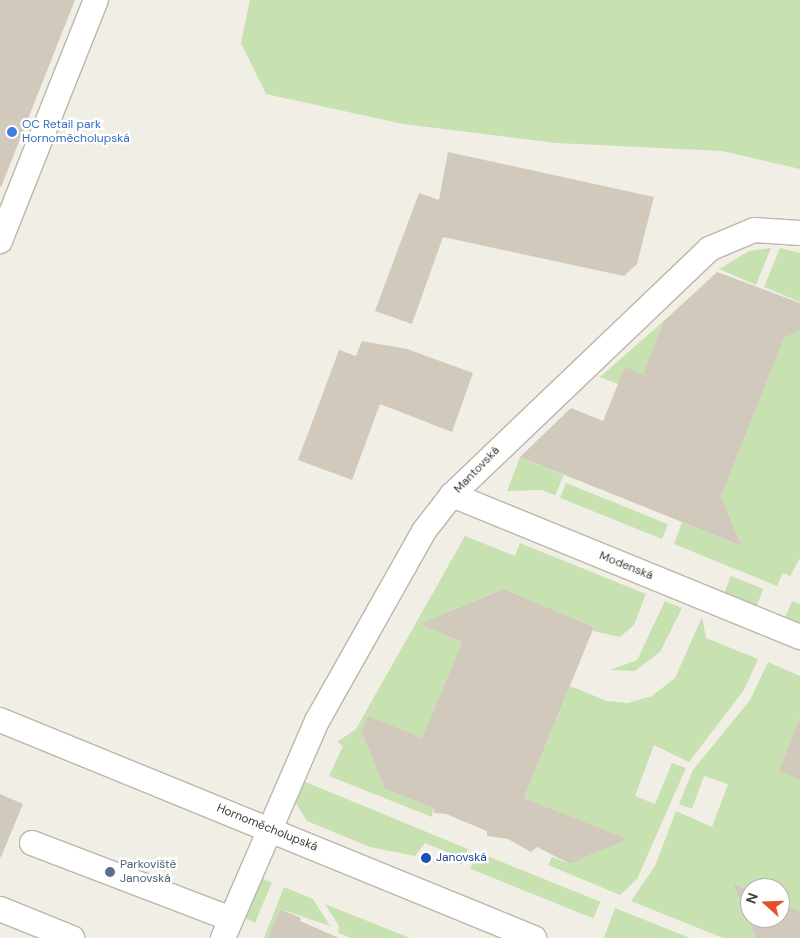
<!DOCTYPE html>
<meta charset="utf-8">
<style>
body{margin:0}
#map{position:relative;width:800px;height:938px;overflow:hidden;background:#f1eee5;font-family:"DM Sans",sans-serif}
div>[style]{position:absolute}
.green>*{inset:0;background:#c8e1b1;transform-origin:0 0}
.building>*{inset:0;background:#d1cabc}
.roads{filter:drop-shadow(1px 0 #bbb6a9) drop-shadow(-1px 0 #bbb6a9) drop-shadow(0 1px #bbb6a9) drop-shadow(0 -1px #bbb6a9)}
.minor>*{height:24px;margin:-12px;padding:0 12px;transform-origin:12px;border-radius:12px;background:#fff}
.dots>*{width:14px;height:14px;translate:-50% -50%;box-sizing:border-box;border:2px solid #fff;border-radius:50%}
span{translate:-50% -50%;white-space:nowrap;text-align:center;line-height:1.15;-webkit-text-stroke:4.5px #fff;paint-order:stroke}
.shop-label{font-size:12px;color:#366cbe}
.left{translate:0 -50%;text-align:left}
.street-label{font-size:12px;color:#423e35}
.transit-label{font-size:12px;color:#164399}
.service-label{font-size:12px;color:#4e5e75}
.north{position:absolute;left:740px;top:878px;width:50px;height:50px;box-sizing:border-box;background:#fff;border:1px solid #b3b2ae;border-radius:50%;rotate:290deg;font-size:14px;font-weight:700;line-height:20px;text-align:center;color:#423e35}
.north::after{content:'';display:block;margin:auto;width:18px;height:22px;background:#e45128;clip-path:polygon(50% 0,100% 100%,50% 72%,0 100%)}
</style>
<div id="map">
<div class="green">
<div style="clip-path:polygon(250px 0,800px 0,800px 169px,722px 151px,556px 143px,403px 124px,266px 94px,241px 43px)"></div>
<div style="clip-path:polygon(771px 248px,756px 285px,719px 269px,749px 251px)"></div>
<div style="clip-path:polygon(780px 248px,800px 253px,800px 302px,764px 287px)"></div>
<div style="clip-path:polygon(666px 319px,643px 374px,618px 384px,600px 377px)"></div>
<div style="clip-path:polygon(800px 331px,800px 558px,790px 576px,783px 573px,777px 586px,674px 544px,682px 522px,742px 546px,721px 497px,784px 338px)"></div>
<div style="clip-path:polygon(520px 457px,564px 475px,555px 495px,541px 490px,507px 491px)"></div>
<div style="left:566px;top:483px;width:110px;height:16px;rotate:22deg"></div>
<div style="clip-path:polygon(465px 536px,515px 556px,520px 543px,646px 594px,634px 625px,620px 637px,593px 631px,594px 627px,504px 589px,419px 624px,462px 642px,422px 738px,368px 717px,361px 731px,385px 789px,433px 808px,432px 817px,329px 776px,343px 746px,337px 742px,356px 729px)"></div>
<div style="left:731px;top:576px;width:35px;height:18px;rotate:22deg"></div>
<div style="clip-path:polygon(665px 601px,682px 608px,660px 652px,635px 671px,610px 670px,637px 660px)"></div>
<div style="clip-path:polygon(792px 601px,800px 604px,800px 624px,785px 618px)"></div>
<div style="clip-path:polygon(702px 617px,706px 638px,758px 659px,744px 690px,689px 762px,654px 745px,635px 796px,655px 804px,672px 763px,686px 768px,637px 879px,620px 895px,548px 865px,552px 857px,570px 864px,626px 839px,524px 798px,570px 686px,607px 701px,628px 703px,652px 696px,675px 678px)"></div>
<div style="clip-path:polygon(768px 662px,800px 676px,800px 718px,779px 771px,800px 780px,800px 911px,780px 903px,780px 888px,750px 891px,733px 884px,756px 938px,723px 938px,631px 901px,655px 866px,676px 811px,712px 827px,728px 784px,704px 776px,692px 809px,679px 804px,693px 770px,750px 700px)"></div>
<div style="clip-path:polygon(303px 781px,468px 849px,462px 864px,447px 859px,449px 853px,425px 843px,415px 856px,370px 847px,307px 821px,296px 803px)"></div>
<div style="left:477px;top:852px;width:133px;height:18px;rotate:22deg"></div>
<div style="left:258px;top:877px;width:15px;height:43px;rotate:23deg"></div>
<div style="clip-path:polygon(284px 887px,313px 899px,330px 926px,280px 909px,268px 938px,264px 938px)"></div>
<div style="clip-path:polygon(325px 904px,410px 938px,351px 938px,338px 933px,339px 926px)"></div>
<div style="clip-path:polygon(615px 908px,690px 938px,604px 938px)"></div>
</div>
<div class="building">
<div style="clip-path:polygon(0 0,75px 0,1px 187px,0 187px)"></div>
<div style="clip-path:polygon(448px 152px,654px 197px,637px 264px,624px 276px,443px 237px,412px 324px,375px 311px,419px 193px,439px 200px)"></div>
<div style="clip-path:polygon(717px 272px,800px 303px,800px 331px,784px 338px,721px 497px,742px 546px,520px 457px,571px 408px,603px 421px,625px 367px,643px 374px,664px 321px)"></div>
<div style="clip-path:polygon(362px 341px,407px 349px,473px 373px,452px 432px,380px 404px,352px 480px,298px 460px,339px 350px,356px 356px)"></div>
<div style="clip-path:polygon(504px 589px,594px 627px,524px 798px,627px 839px,570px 864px,537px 847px,531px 852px,508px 839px,487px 836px,487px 831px,446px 814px,434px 813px,433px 808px,385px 789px,361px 731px,368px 716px,422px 738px,462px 642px,419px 624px)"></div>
<div style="clip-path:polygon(799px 720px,800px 720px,800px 780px,779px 771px)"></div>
<div style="clip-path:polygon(0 794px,23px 804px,1px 857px,0 857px)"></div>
<div style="clip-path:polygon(733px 884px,750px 891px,750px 918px,780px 918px,780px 903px,800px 911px,800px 938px,756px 938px)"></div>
<div style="clip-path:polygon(280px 909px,301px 918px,300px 921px,339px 938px,268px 938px)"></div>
</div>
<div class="roads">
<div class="minor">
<div style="left:0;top:241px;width:259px;rotate:-68.3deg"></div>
<div style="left:452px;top:495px;width:376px;rotate:22.2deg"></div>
<div style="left:0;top:720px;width:577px;rotate:22.21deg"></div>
<div style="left:32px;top:843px;width:213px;rotate:20.9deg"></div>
<div style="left:0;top:909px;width:78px;rotate:21.9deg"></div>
<div style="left:223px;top:938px;width:236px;rotate:-66.6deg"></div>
<div style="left:317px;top:721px;width:218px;rotate:-60.6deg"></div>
<div style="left:424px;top:531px;width:46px;rotate:-52.1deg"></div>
<div style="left:452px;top:495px;width:356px;rotate:-43.7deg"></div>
<div style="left:709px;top:249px;width:49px;rotate:-22.9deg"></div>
<div style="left:754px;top:230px;width:46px;rotate:3.7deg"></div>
</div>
</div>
<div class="dots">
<div style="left:12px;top:132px;background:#3f7fe0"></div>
<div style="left:426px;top:858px;background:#1a4fb4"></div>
<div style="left:110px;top:872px;background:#5c6f8a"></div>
</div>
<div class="shop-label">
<span class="left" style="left:22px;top:132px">OC Retail park<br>Hornoměcholupská</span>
</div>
<div class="street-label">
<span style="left:477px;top:470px;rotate:-46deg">Mantovská</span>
<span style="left:626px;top:566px;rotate:22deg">Modenská</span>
<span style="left:267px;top:828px;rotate:22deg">Hornoměcholupská</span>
</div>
<div class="transit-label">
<span class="left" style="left:436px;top:858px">Janovská</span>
</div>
<div class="service-label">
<span class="left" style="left:120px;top:872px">Parkoviště<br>Janovská</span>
</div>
<div class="north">N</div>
</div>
